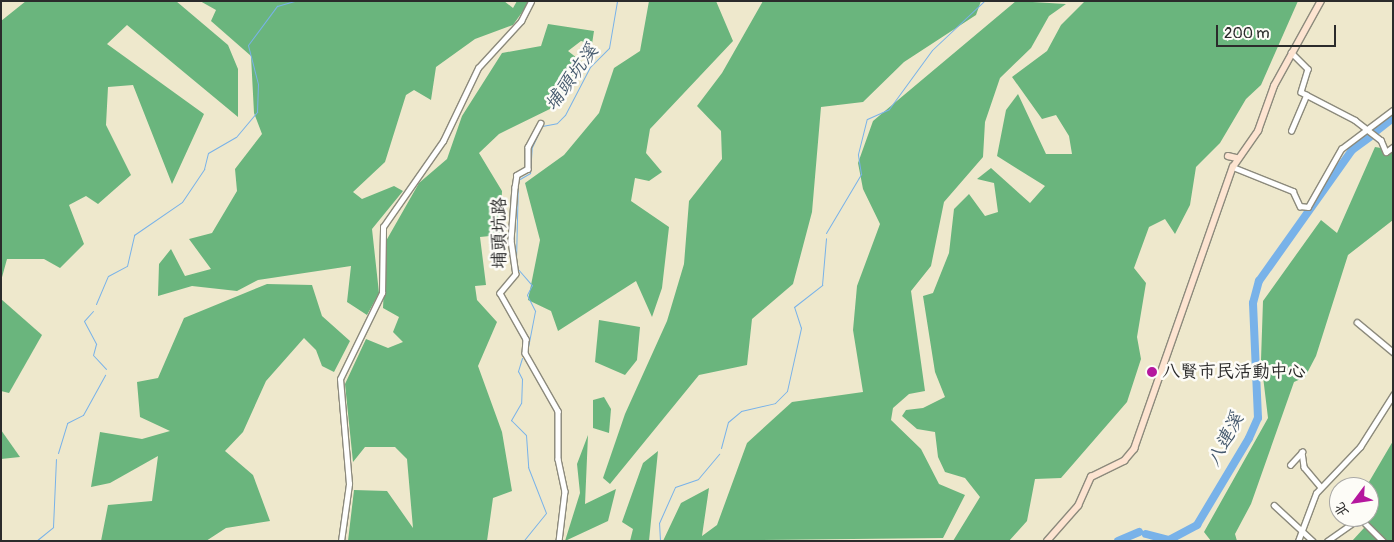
<!DOCTYPE html>
<meta charset="utf-8">
<style>
body{margin:0}
#map{position:relative;width:1394px;height:542px;overflow:hidden;background:#eee8cc;font-family:Pangolin,"LXGW WenKai TC",sans-serif}
div>[style]{position:absolute}
.forest>*{inset:0;background:#6ab57d}
.stream>*{height:1px;margin:-0.5px;padding:0 0.5px;transform-origin:0.5px;border-radius:0.5px;background:#78b2e9}
.river>*{height:8px;margin:-4px;padding:0 4px;transform-origin:4px;border-radius:4px;background:#78b2e9}
.roads{filter:drop-shadow(1px 0 #8c8a7c) drop-shadow(-1px 0 #8c8a7c) drop-shadow(0 1px #8c8a7c) drop-shadow(0 -1px #8c8a7c)}
.street>*{height:4.5px;margin:-2.25px;padding:0 2.25px;transform-origin:2.25px;border-radius:2.25px;background:#fff}
.secondary>*{height:5.5px;margin:-2.75px;padding:0 2.75px;transform-origin:2.75px;border-radius:2.75px;background:#fde4d1}
.dots>*{width:14px;height:14px;translate:-50% -50%;box-sizing:border-box;border:2px solid #fdfcf7;border-radius:50%}
span{translate:-50% -50%;white-space:nowrap;text-align:center;line-height:1.15;-webkit-text-stroke:5px #fdfcf7;paint-order:stroke}
.street-label{font-size:18px;color:#2b2b2b}
.poi-label{font-size:18px;color:#2b2b2b}
.left{translate:0 -50%;text-align:left}
.water-label{font-size:19px;color:#465a6e;font-style:italic}
.frame{position:absolute;inset:0;border:2px solid #2b2b2b;pointer-events:none}
.north{position:absolute;left:1329px;top:477px;width:50px;height:50px;box-sizing:border-box;background:#fdfcf7;border:1px solid #a9a8a5;border-radius:50%;rotate:239deg;font-size:14px;font-weight:700;line-height:20px;text-align:center;color:#2b2b2b}
.north::after{content:'';display:block;margin:auto;width:18px;height:22px;background:#b5179e;clip-path:polygon(50% 0,100% 100%,50% 72%,0 100%)}
.scale{position:absolute;left:1216px;top:25px;width:120px;height:22px;box-sizing:border-box;border:2px solid #2b2b2b;border-top:0;padding-left:6px;font-size:15px;line-height:18px;white-space:nowrap;color:#2b2b2b;-webkit-text-stroke:4px #fdfcf7;paint-order:stroke}
</style>
<div id="map">
<div class="forest">
<div style="clip-path:polygon(26px 1px,176px 1px,228px 45px,238px 69px,238px 117px,127px 25px,107px 44px,204px 114px,172px 184px,133px 85px,108px 87px,106px 125px,131px 175px,98px 204px,86px 196px,69px 205px,84px 244px,60px 268px,44px 259px,7px 259px,1px 281px,1px 21px)"></div>
<div style="clip-path:polygon(200px 1px,504px 1px,513px 8px,517px 1px,530px 1px,513px 25px,475px 39px,436px 67px,431px 100px,414px 90px,406px 95px,385px 162px,353px 192px,362px 199px,394px 186px,403px 191px,372px 229px,379px 293px,367px 315px,347px 302px,351px 266px,258px 280px,237px 291px,192px 286px,158px 296px,159px 264px,171px 249px,185px 276px,211px 269px,189px 239px,212px 233px,237px 191px,235px 169px,262px 134px,254px 113px,251px 56px,211px 21px,216px 10px)"></div>
<div style="clip-path:polygon(649px 1px,716px 1px,733px 41px,650px 129px,646px 153px,662px 172px,649px 181px,635px 178px,631px 201px,669px 227px,662px 288px,652px 317px,636px 281px,558px 331px,551px 311px,528px 300px,540px 240px,525px 183px,564px 155px,599px 113px,614px 68px,640px 51px)"></div>
<div style="clip-path:polygon(763px 1px,981px 1px,976px 15px,904px 62px,863px 102px,821px 107px,812px 212px,793px 284px,752px 319px,747px 365px,699px 375px,610px 484px,603px 478px,625px 414px,667px 321px,684px 264px,689px 201px,722px 159px,721px 131px,697px 106px,722px 73px)"></div>
<div style="clip-path:polygon(1016px 1px,1066px 4px,1049px 16px,1031px 48px,1000px 78px,985px 122px,983px 157px,944px 202px,931px 266px,911px 291px,925px 391px,909px 394px,893px 408px,891px 420px,921px 449px,939px 484px,965px 495px,943px 538px,663px 541px,681px 503px,709px 488px,702px 536px,717px 525px,747px 443px,792px 402px,863px 392px,853px 330px,857px 286px,880px 224px,863px 189px,858px 163px,873px 121px)"></div>
<div style="clip-path:polygon(1085px 1px,1298px 1px,1261px 85px,1246px 99px,1220px 143px,1196px 167px,1190px 205px,1175px 234px,1165px 219px,1149px 227px,1134px 268px,1146px 283px,1137px 337px,1141px 359px,1127px 402px,1061px 478px,1035px 479px,1027px 521px,1009px 541px,953px 541px,980px 497px,965px 478px,945px 472px,938px 457px,935px 432px,917px 429px,902px 416px,906px 410px,923px 408px,945px 397px,935px 372px,923px 296px,933px 293px,949px 253px,954px 209px,969px 194px,985px 216px,998px 212px,994px 183px,977px 179px,991px 168px,1030px 203px,1045px 186px,997px 156px,1006px 110px,1018px 94px,1046px 154px,1072px 154px,1069px 136px,1056px 115px,1042px 119px,1012px 77px,1047px 51px,1061px 25px)"></div>
<div style="clip-path:polygon(548px 24px,594px 31px,592px 44px,581px 41px,568px 51px,582px 62px,556px 106px,499px 134px,479px 153px,502px 191px,500px 235px,480px 237px,486px 285px,475px 286px,477px 300px,497px 322px,478px 366px,502px 432px,512px 491px,493px 498px,487px 541px,348px 541px,354px 490px,387px 491px,413px 528px,407px 459px,395px 447px,365px 447px,353px 462px,345px 384px,366px 339px,388px 348px,403px 342px,393px 332px,399px 317px,383px 308px,386px 241px,419px 183px,447px 159px,462px 116px,502px 53px,541px 46px)"></div>
<div style="clip-path:polygon(1375px 147px,1393px 150px,1393px 220px,1348px 255px,1316px 356px,1305px 377px,1294px 382px,1251px 504px,1235px 534px,1237px 541px,1211px 541px,1204px 532px,1268px 418px,1261px 360px,1263px 301px,1321px 220px,1337px 233px)"></div>
<div style="clip-path:polygon(267px 284px,312px 285px,322px 316px,350px 341px,334px 372px,322px 366px,316px 350px,304px 338px,266px 381px,243px 432px,225px 451px,253px 475px,270px 521px,226px 528px,206px 541px,101px 541px,108px 505px,152px 501px,158px 456px,110px 483px,91px 487px,100px 432px,142px 439px,170px 431px,140px 417px,137px 382px,158px 378px,184px 318px)"></div>
<div style="clip-path:polygon(1px 299px,42px 335px,9px 393px,1px 391px)"></div>
<div style="clip-path:polygon(599px 320px,640px 327px,637px 360px,625px 375px,595px 362px)"></div>
<div style="clip-path:polygon(604px 397px,611px 409px,609px 433px,593px 428px,593px 400px)"></div>
<div style="clip-path:polygon(1px 430px,20px 457px,1px 459px)"></div>
<div style="clip-path:polygon(588px 435px,585px 504px,616px 489px,608px 521px,565px 541px,580px 493px,577px 464px)"></div>
<div style="clip-path:polygon(1393px 441px,1393px 541px,1352px 541px,1364px 528px,1361px 517px,1369px 517px,1366px 487px)"></div>
<div style="clip-path:polygon(658px 451px,649px 541px,630px 541px,633px 529px,622px 522px,643px 463px)"></div>
</div>
<div class="stream">
<div style="left:826px;top:233px;width:69px;rotate:-59.3deg"></div>
<div style="left:861px;top:174px;width:20px;rotate:-99deg"></div>
<div style="left:858px;top:154px;width:36px;rotate:-76deg"></div>
<div style="left:867px;top:119px;width:24px;rotate:-24deg"></div>
<div style="left:889px;top:109px;width:73px;rotate:-53.9deg"></div>
<div style="left:932px;top:50px;width:71px;rotate:-43.3deg"></div>
<div style="left:516px;top:260px;width:80px;rotate:-88.6deg"></div>
<div style="left:518px;top:180px;width:14px;rotate:-30deg"></div>
<div style="left:530px;top:173px;width:26px;rotate:-86deg"></div>
<div style="left:532px;top:147px;width:23px;rotate:-65deg"></div>
<div style="left:542px;top:126px;width:15px;rotate:-11deg"></div>
<div style="left:557px;top:123px;width:11px;rotate:-45deg"></div>
<div style="left:565px;top:115px;width:54px;rotate:-62.5deg"></div>
<div style="left:590px;top:67px;width:27px;rotate:-45deg"></div>
<div style="left:609px;top:48px;width:48px;rotate:-80.3deg"></div>
<div style="left:517px;top:268px;width:23px;rotate:49deg"></div>
<div style="left:532px;top:285px;width:11px;rotate:117deg"></div>
<div style="left:527px;top:295px;width:18px;rotate:63deg"></div>
<div style="left:535px;top:311px;width:38px;rotate:101deg"></div>
<div style="left:96px;top:304px;width:30px;rotate:-67deg"></div>
<div style="left:108px;top:276px;width:21px;rotate:-28deg"></div>
<div style="left:127px;top:266px;width:32px;rotate:-77deg"></div>
<div style="left:134px;top:235px;width:58px;rotate:-34.5deg"></div>
<div style="left:182px;top:202px;width:40px;rotate:-56deg"></div>
<div style="left:204px;top:169px;width:16px;rotate:-76deg"></div>
<div style="left:208px;top:153px;width:32px;rotate:-30deg"></div>
<div style="left:236px;top:137px;width:33px;rotate:-50deg"></div>
<div style="left:257px;top:112px;width:28px;rotate:-88deg"></div>
<div style="left:258px;top:84px;width:40px;rotate:-104.4deg"></div>
<div style="left:248px;top:45px;width:49px;rotate:-53.4deg"></div>
<div style="left:277px;top:6px;width:19px;rotate:-16deg"></div>
<div style="left:93px;top:311px;width:13px;rotate:132deg"></div>
<div style="left:84px;top:321px;width:26px;rotate:62deg"></div>
<div style="left:96px;top:344px;width:11px;rotate:105deg"></div>
<div style="left:93px;top:355px;width:19px;rotate:47deg"></div>
<div style="left:522px;top:358px;width:14px;rotate:107deg"></div>
<div style="left:518px;top:371px;width:9px;rotate:63deg"></div>
<div style="left:522px;top:379px;width:24px;rotate:92deg"></div>
<div style="left:521px;top:403px;width:20px;rotate:120deg"></div>
<div style="left:511px;top:420px;width:21px;rotate:45deg"></div>
<div style="left:526px;top:435px;width:32px;rotate:86deg"></div>
<div style="left:528px;top:467px;width:49px;rotate:68.6deg"></div>
<div style="left:546px;top:513px;width:36px;rotate:129deg"></div>
<div style="left:721px;top:448px;width:27px;rotate:-75deg"></div>
<div style="left:728px;top:422px;width:17px;rotate:-40deg"></div>
<div style="left:741px;top:411px;width:35px;rotate:-13deg"></div>
<div style="left:775px;top:403px;width:17px;rotate:-45deg"></div>
<div style="left:787px;top:391px;width:65px;rotate:-77.5deg"></div>
<div style="left:801px;top:328px;width:22px;rotate:-108deg"></div>
<div style="left:794px;top:307px;width:36px;rotate:-38deg"></div>
<div style="left:822px;top:285px;width:47px;rotate:-85.1deg"></div>
<div style="left:58px;top:453px;width:31px;rotate:-73deg"></div>
<div style="left:67px;top:423px;width:18px;rotate:-27deg"></div>
<div style="left:83px;top:415px;width:46px;rotate:-61.2deg"></div>
<div style="left:36px;top:541px;width:22px;rotate:-39deg"></div>
<div style="left:53px;top:527px;width:68px;rotate:-87.5deg"></div>
<div style="left:660px;top:541px;width:18px;rotate:-93deg"></div>
<div style="left:659px;top:523px;width:39px;rotate:-66deg"></div>
<div style="left:675px;top:487px;width:24px;rotate:-19deg"></div>
<div style="left:698px;top:479px;width:33px;rotate:-50deg"></div>
</div>
<div class="river">
<div style="left:1375px;top:132px;width:23px;rotate:-38deg"></div>
<div style="left:1146px;top:534px;width:24px;rotate:15deg"></div>
<div style="left:1169px;top:540px;width:32px;rotate:-28deg"></div>
<div style="left:1197px;top:525px;width:101px;rotate:-59.1deg"></div>
<div style="left:1249px;top:438px;width:22px;rotate:-66deg"></div>
<div style="left:1258px;top:418px;width:115px;rotate:-92.5deg"></div>
<div style="left:1253px;top:303px;width:23px;rotate:-75deg"></div>
<div style="left:1259px;top:281px;width:161px;rotate:-54.6deg"></div>
<div style="left:1352px;top:150px;width:22px;rotate:-36deg"></div>
<div style="left:1118px;top:541px;width:23px;rotate:-23deg"></div>
</div>
<div class="roads">
<div class="street">
<div style="left:1291px;top:52px;width:24px;rotate:45deg"></div>
<div style="left:1308px;top:69px;width:24px;rotate:107deg"></div>
<div style="left:1301px;top:92px;width:61px;rotate:27.4deg"></div>
<div style="left:1355px;top:120px;width:33px;rotate:38deg"></div>
<div style="left:1381px;top:140px;width:13px;rotate:67deg"></div>
<div style="left:1386px;top:152px;width:9px;rotate:-36deg"></div>
<div style="left:541px;top:123px;width:27px;rotate:118deg"></div>
<div style="left:528px;top:147px;width:22px;rotate:90deg"></div>
<div style="left:528px;top:169px;width:13px;rotate:151deg"></div>
<div style="left:517px;top:175px;width:12px;rotate:99deg"></div>
<div style="left:515px;top:187px;width:53px;rotate:94.3deg"></div>
<div style="left:511px;top:240px;width:34px;rotate:82deg"></div>
<div style="left:516px;top:274px;width:25px;rotate:130deg"></div>
<div style="left:500px;top:293px;width:53px;rotate:60.5deg"></div>
<div style="left:526px;top:339px;width:14px;rotate:94deg"></div>
<div style="left:525px;top:353px;width:67px;rotate:60.4deg"></div>
<div style="left:558px;top:411px;width:48px;rotate:90deg"></div>
<div style="left:558px;top:459px;width:33px;rotate:78deg"></div>
<div style="left:565px;top:491px;width:50px;rotate:96.8deg"></div>
<div style="left:1291px;top:131px;width:39px;rotate:-67deg"></div>
<div style="left:1233px;top:167px;width:65px;rotate:21.8deg"></div>
<div style="left:1293px;top:191px;width:17px;rotate:65deg"></div>
<div style="left:1300px;top:206px;width:8px;rotate:7deg"></div>
<div style="left:1308px;top:207px;width:67px;rotate:-60.4deg"></div>
<div style="left:1341px;top:149px;width:65px;rotate:-36.9deg"></div>
<div style="left:1357px;top:322px;width:47px;rotate:39.8deg"></div>
<div style="left:1290px;top:465px;width:18px;rotate:-47deg"></div>
<div style="left:1302px;top:452px;width:15px;rotate:82deg"></div>
<div style="left:1304px;top:467px;width:26px;rotate:50deg"></div>
<div style="left:1274px;top:505px;width:53px;rotate:42.7deg"></div>
<div style="left:341px;top:541px;width:58px;rotate:-82deg"></div>
<div style="left:349px;top:484px;width:105px;rotate:-94.9deg"></div>
<div style="left:340px;top:379px;width:96px;rotate:-64deg"></div>
<div style="left:382px;top:293px;width:66px;rotate:-89.1deg"></div>
<div style="left:383px;top:227px;width:105px;rotate:-55.1deg"></div>
<div style="left:443px;top:141px;width:81px;rotate:-64.4deg"></div>
<div style="left:478px;top:68px;width:64px;rotate:-47.5deg"></div>
<div style="left:521px;top:21px;width:22px;rotate:-63deg"></div>
<div style="left:1298px;top:541px;width:51px;rotate:-69.4deg"></div>
<div style="left:1316px;top:493px;width:64px;rotate:-46.3deg"></div>
<div style="left:1360px;top:447px;width:62px;rotate:-57.6deg"></div>
<div style="left:1327px;top:541px;width:40px;rotate:-34.9deg"></div>
<div style="left:1360px;top:518px;width:33px;rotate:45deg"></div>
</div>
<div class="secondary">
<div style="left:1228px;top:156px;width:9px;rotate:13deg"></div>
<div style="left:1047px;top:541px;width:47px;rotate:-48.5deg"></div>
<div style="left:1078px;top:506px;width:32px;rotate:-66deg"></div>
<div style="left:1091px;top:477px;width:37px;rotate:-26deg"></div>
<div style="left:1124px;top:461px;width:16px;rotate:-50deg"></div>
<div style="left:1134px;top:449px;width:299px;rotate:-70.7deg"></div>
<div style="left:1233px;top:167px;width:44px;rotate:-55.2deg"></div>
<div style="left:1258px;top:131px;width:48px;rotate:-70.4deg"></div>
<div style="left:1274px;top:86px;width:97px;rotate:-61.1deg"></div>
</div>
</div>
<div class="dots">
<div style="left:1152px;top:372px;background:#b5179e"></div>
</div>
<div class="street-label">
<span style="left:500px;top:233px;rotate:-90deg">埔頭坑路</span>
</div>
<div class="poi-label">
<span class="left" style="left:1162px;top:372px">八賢市民活動中心</span>
</div>
<div class="water-label">
<span style="left:572px;top:78px;rotate:-54deg">埔頭坑溪</span>
<span style="left:1226px;top:440px;rotate:-63deg">八連溪</span>
</div>
<div class="frame"></div>
<div class="north">北</div>
<div class="scale">200 m</div>
</div>
